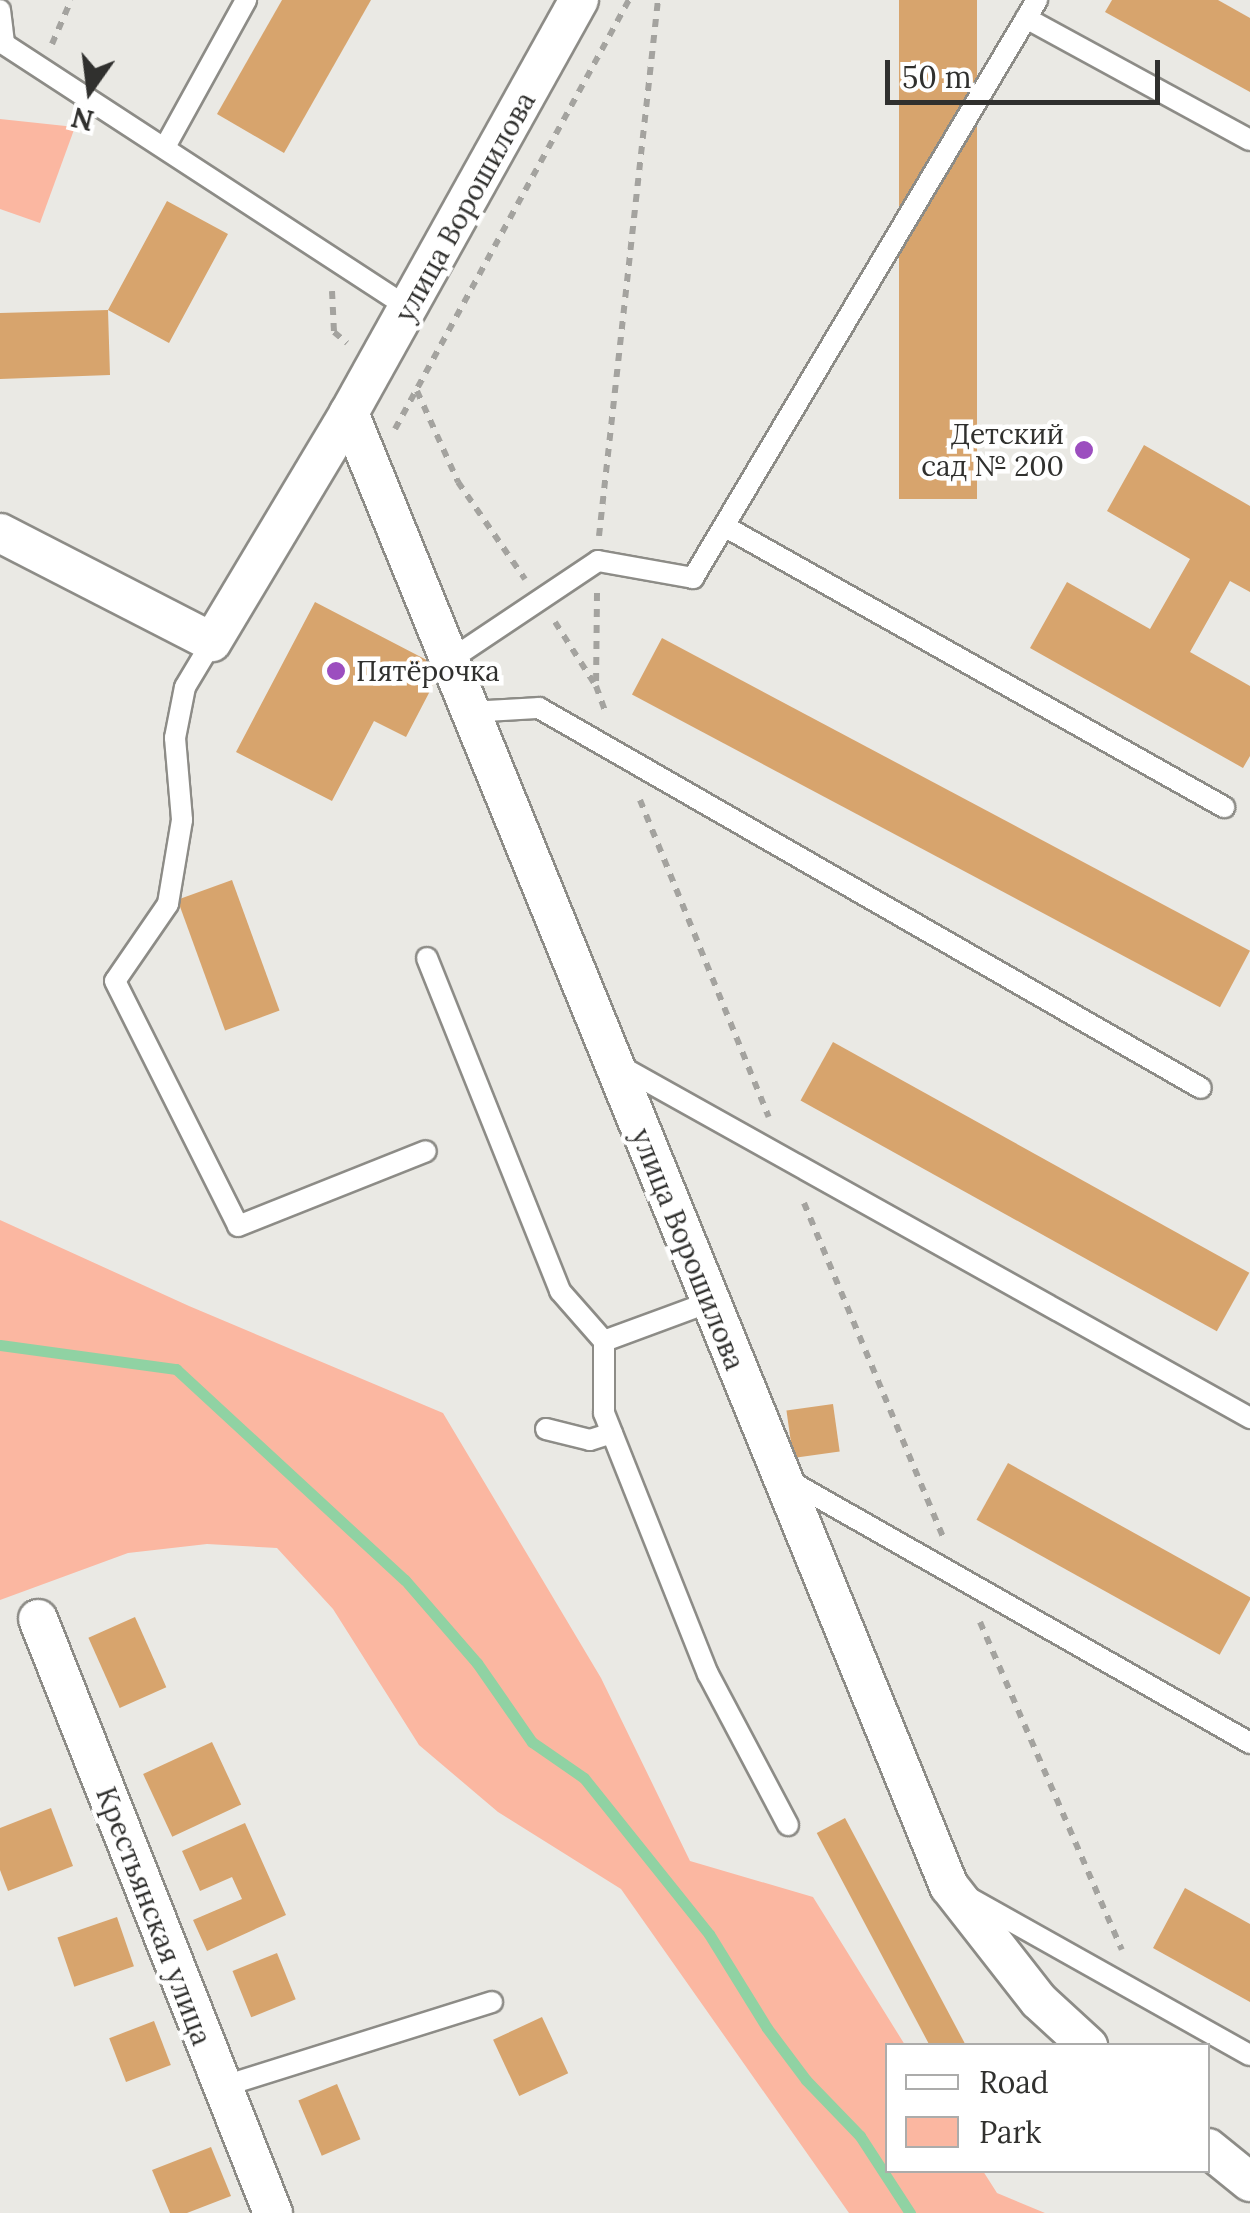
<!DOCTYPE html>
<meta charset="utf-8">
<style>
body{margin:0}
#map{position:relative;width:1250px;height:2213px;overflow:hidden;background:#eae9e4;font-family:Lora,serif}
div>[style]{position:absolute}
.green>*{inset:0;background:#fbb7a1}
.stream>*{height:11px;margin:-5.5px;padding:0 5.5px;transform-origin:5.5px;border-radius:5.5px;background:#90d2a3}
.building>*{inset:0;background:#d7a46d;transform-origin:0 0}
.path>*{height:6px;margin-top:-3px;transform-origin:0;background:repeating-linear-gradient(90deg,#a4a39f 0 8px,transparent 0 16px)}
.roads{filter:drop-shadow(2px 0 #8d8c87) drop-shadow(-2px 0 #8d8c87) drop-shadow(0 2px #8d8c87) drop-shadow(0 -2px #8d8c87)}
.lane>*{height:20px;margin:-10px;padding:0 10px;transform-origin:10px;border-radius:10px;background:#fff}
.street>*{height:38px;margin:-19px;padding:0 19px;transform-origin:19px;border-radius:19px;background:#fff}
.dots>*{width:28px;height:28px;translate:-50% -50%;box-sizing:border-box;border:5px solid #fff;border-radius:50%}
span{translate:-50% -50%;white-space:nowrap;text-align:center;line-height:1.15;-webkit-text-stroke:9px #fff;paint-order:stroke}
.street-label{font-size:28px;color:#30302e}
.poi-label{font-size:28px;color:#30302e}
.right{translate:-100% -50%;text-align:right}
.left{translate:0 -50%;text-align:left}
.legend{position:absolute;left:885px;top:2043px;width:325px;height:130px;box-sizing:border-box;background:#fff;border:2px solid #acacab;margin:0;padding:12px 18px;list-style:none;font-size:30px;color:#30302e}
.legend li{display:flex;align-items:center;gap:20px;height:50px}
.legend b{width:50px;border:2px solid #acacab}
.north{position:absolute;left:40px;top:40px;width:100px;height:100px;-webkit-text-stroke:8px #fff;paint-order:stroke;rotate:194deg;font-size:28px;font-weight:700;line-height:40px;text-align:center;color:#30302e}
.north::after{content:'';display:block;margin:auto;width:35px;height:45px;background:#30302e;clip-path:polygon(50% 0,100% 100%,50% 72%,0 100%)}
.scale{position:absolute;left:885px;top:60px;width:275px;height:45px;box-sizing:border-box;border:5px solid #30302e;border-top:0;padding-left:12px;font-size:30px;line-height:35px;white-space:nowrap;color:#30302e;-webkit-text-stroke:8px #fff;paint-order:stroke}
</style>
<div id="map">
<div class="green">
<div style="clip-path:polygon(0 119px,75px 127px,40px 223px,0 209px)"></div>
<div style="clip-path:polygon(0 1220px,189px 1306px,443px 1413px,601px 1678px,690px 1861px,813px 1897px,905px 2045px,888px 2046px,888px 2170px,983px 2171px,997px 2193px,1045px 2213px,849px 2213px,621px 1889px,498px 1812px,419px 1745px,333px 1609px,277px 1548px,207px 1544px,128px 1553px,0 1600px)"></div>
</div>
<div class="stream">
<div style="left:0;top:1345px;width:178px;rotate:7.8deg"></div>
<div style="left:176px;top:1369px;width:311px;rotate:42.7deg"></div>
<div style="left:405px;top:1580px;width:110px;rotate:49.1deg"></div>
<div style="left:477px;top:1663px;width:96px;rotate:55.2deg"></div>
<div style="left:532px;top:1742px;width:63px;rotate:34.7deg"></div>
<div style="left:584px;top:1778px;width:200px;rotate:51.3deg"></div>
<div style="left:709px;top:1934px;width:110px;rotate:58.3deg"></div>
<div style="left:767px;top:2028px;width:65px;rotate:53.1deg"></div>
<div style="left:806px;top:2080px;width:78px;rotate:46deg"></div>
<div style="left:860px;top:2136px;width:92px;rotate:57deg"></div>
</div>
<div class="building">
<div style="clip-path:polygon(282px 0,371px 0,284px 153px,217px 114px)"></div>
<div style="left:899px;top:0;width:78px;height:499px"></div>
<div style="clip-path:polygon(1112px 0,1218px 0,1250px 18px,1250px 92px,1105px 12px)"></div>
<div style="clip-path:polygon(167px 201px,228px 234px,169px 343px,108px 310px,110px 375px,0 379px,0 313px,108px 310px)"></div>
<div style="clip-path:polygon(1144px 445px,1250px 506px,1250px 592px,1230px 581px,1190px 652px,1250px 686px,1250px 756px,1243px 768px,1030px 648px,1067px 582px,1150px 629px,1190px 559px,1107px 511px)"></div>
<div style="clip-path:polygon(315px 602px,442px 668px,406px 737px,374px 721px,332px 801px,236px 752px)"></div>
<div style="left:662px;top:638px;width:666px;height:64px;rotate:28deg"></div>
<div style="left:232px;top:880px;width:139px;height:58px;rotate:70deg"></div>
<div style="left:833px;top:1042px;width:476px;height:67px;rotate:29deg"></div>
<div style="left:833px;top:1404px;width:48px;height:47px;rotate:82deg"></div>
<div style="left:1008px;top:1463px;width:278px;height:65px;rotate:29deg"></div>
<div style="left:135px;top:1617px;width:77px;height:51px;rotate:66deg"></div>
<div style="left:212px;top:1742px;width:69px;height:76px;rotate:65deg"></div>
<div style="clip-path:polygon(51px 1808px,73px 1866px,8px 1891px,0 1870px,0 1828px)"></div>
<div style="left:845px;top:1818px;width:257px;height:32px;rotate:62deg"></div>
<div style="clip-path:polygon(245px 1823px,286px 1915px,207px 1951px,193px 1920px,242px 1899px,232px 1877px,200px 1891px,182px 1851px)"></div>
<div style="clip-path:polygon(1185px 1888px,1250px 1924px,1250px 2002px,1153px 1948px)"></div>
<div style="left:117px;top:1917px;width:52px;height:63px;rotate:71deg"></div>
<div style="left:277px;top:1953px;width:50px;height:48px;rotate:68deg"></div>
<div style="left:542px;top:2017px;width:62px;height:54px;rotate:65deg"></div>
<div style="left:154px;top:2021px;width:47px;height:48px;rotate:69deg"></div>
<div style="left:337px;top:2084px;width:60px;height:42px;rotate:67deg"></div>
<div style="clip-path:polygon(211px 2147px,231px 2196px,187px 2213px,170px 2213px,152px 2170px)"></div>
</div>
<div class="path">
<div style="left:52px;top:44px;width:48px;rotate:-66.6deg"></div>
<div style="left:332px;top:291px;width:41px;rotate:87.2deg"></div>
<div style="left:334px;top:332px;width:17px;rotate:40deg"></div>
<div style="left:417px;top:391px;width:100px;rotate:65.7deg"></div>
<div style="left:458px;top:482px;width:118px;rotate:55.4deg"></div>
<div style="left:395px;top:429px;width:489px;rotate:-61.4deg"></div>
<div style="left:599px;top:536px;width:539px;rotate:-83.72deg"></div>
<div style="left:597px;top:593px;width:93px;rotate:90.6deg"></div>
<div style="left:596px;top:686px;width:30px;rotate:70deg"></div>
<div style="left:555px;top:622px;width:72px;rotate:57.4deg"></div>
<div style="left:640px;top:800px;width:342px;rotate:67.9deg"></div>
<div style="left:804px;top:1203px;width:362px;rotate:67.4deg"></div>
<div style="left:980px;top:1622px;width:357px;rotate:66.6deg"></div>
</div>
<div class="roads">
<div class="lane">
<div style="left:0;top:10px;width:34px;rotate:83deg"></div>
<div style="left:4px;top:44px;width:483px;rotate:33.1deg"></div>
<div style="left:1026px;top:18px;width:255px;rotate:28.6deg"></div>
<div style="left:165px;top:147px;width:168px;rotate:-61.1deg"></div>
<div style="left:724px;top:526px;width:574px;rotate:29.34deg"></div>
<div style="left:212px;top:642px;width:52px;rotate:121deg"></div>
<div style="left:185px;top:687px;width:52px;rotate:101.1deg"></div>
<div style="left:175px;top:738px;width:82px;rotate:85.1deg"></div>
<div style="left:182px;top:820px;width:85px;rotate:99.5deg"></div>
<div style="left:168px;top:904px;width:93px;rotate:124.5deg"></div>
<div style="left:115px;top:981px;width:274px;rotate:63.3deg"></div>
<div style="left:238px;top:1226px;width:202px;rotate:-21.7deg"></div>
<div style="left:450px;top:660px;width:178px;rotate:-33.8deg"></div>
<div style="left:598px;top:561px;width:97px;rotate:10.1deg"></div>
<div style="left:693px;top:578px;width:673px;rotate:-59.24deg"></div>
<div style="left:471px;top:712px;width:68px;rotate:-3.4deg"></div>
<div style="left:539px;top:708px;width:763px;rotate:29.86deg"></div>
<div style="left:427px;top:958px;width:359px;rotate:68.2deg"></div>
<div style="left:560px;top:1291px;width:67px;rotate:48.7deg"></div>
<div style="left:604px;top:1341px;width:113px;rotate:-20.2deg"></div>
<div style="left:620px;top:1066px;width:722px;rotate:29.19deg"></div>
<div style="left:604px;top:1341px;width:72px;rotate:90deg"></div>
<div style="left:604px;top:1413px;width:281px;rotate:68.3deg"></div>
<div style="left:708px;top:1674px;width:171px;rotate:62.1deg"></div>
<div style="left:546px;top:1429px;width:45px;rotate:14deg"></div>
<div style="left:590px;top:1440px;width:23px;rotate:-18deg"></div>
<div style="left:788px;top:1480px;width:532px;rotate:29.65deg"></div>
<div style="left:968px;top:1897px;width:323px;rotate:29.3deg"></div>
<div style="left:221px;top:2087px;width:284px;rotate:-17.4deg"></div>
</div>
<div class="street">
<div style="left:349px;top:413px;width:1591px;rotate:67.84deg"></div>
<div style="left:949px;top:1886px;width:146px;rotate:52deg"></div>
<div style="left:1039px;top:2001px;width:67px;rotate:42.6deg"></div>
<div style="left:0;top:533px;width:238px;rotate:27.2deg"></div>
<div style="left:212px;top:642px;width:267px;rotate:-59.1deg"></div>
<div style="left:349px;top:413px;width:473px;rotate:-60.9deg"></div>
<div style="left:38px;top:1619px;width:639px;rotate:68.42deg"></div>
<div style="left:1208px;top:2148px;width:54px;rotate:39deg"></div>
</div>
</div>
<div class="dots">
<div style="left:1084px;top:450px;background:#9c4ebf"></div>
<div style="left:336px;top:671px;background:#9c4ebf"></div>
</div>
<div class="street-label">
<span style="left:465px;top:207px;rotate:-61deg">улица Ворошилова</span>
<span style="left:688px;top:1249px;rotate:68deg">улица Ворошилова</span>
<span style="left:154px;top:1916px;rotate:69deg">Крестьянская улица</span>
</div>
<div class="poi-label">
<span class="right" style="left:1064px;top:450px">Детский<br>сад № 200</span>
<span class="left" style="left:356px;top:671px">Пятёрочка</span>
</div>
<ul class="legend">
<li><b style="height:12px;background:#fff"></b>Road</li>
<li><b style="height:28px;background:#fbb7a1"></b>Park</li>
</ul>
<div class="north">N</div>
<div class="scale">50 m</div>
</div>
